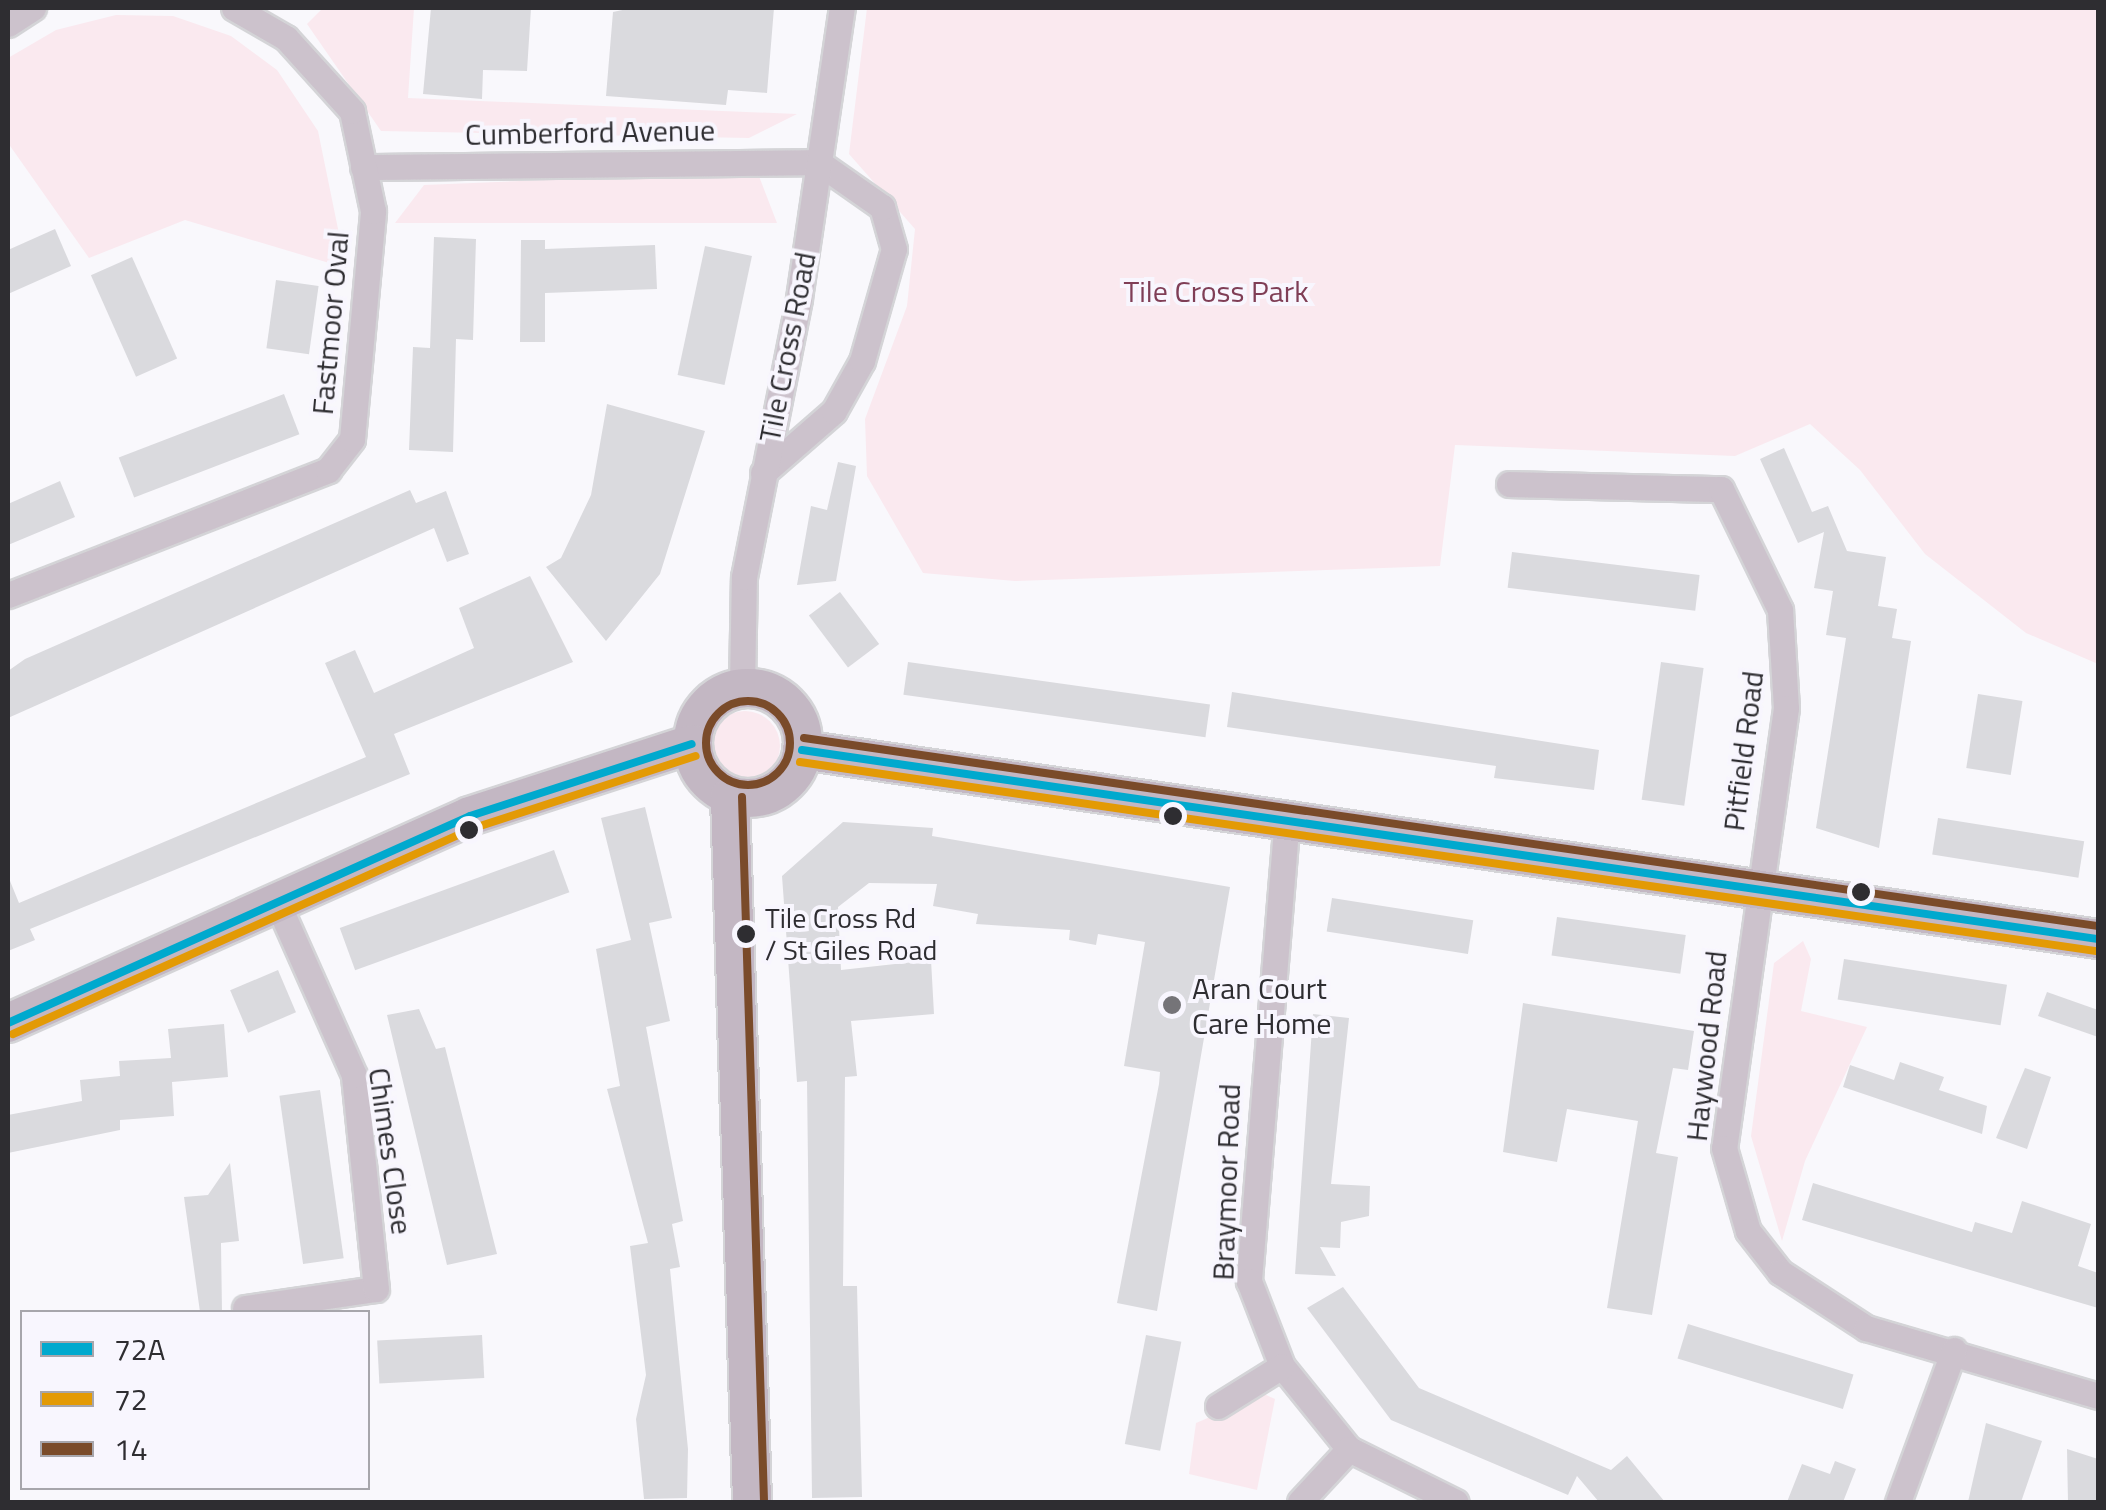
<!DOCTYPE html>
<style>
body{margin:0}
#map{position:relative;width:2106px;height:1510px;overflow:hidden;background:#f9f8fc;font-family:"Titillium Web",sans-serif}
div>[style]{position:absolute}
.green>*{inset:0;background:#fae9ef}
.round{border-radius:50%}
.building>*{inset:0;background:#dadade;transform-origin:0 0}
.roads{filter:drop-shadow(2px 0 #d4d4d7) drop-shadow(-2px 0 #d4d4d7) drop-shadow(0 2px #d4d4d7) drop-shadow(0 -2px #d4d4d7)}
.street>*{height:25px;margin:-12.5px;padding:0 12.5px;transform-origin:12.5px;border-radius:12.5px;background:#ccc2cc}
.secondary>*{height:38px;margin:-19px;padding:0 19px;transform-origin:19px;border-radius:19px;background:#c3b7c3}
.secondary>.ring{margin:-19px;padding:0;box-sizing:content-box;background:none;border:38px solid #c3b7c3;border-radius:50%}
.bus-1>*{height:8px;margin:-4px;padding:0 4px;transform-origin:4px;border-radius:4px;background:#00a9ce}
.bus-2>*{height:8px;margin:-4px;padding:0 4px;transform-origin:4px;border-radius:4px;background:#e39a05}
.bus-3>*{height:8px;margin:-4px;padding:0 4px;transform-origin:4px;border-radius:4px;background:#7a4b2a}
.bus-3>.ring{margin:-4px;padding:0;box-sizing:content-box;background:none;border:8px solid #7a4b2a;border-radius:50%}
.dots>*{width:28px;height:28px;translate:-50% -50%;box-sizing:border-box;border:5px solid #f8f6fe;border-radius:50%}
span{translate:-50% -50%;white-space:nowrap;text-align:center;line-height:1.15;-webkit-text-stroke:8px #f8f6fe;paint-order:stroke}
.bus-label{font-size:28px;color:#2e2d31}
.left{translate:0 -50%;text-align:left}
.street-label{font-size:30px;color:#2e2d31}
.park-label{font-size:30px;color:#7f3e56}
.poi-label{font-size:30px;color:#2e2d31}
.frame{position:absolute;inset:0;border:10px solid #2e2d31;pointer-events:none}
.legend{position:absolute;left:20px;top:1310px;width:350px;height:180px;box-sizing:border-box;background:#f8f6fe;border:2px solid #a7a6ac;margin:0;padding:12px 18px;list-style:none;font-size:30px;color:#2e2d31}
.legend li{display:flex;align-items:center;gap:20px;height:50px}
.legend b{width:50px;border:2px solid #a7a6ac}
</style>
<div id="map">
<div class="green">
<div style="clip-path:polygon(323px 8px,414px 8px,408px 98px,797px 114px,749px 138px,381px 131px,307px 24px)"></div>
<div style="clip-path:polygon(867px 8px,2098px 8px,2098px 664px,2026px 633px,1925px 554px,1860px 470px,1810px 424px,1735px 456px,1455px 445px,1440px 566px,1015px 581px,923px 573px,867px 476px,865px 419px,907px 306px,915px 229px,849px 154px)"></div>
<div style="clip-path:polygon(116px 15px,173px 16px,231px 36px,277px 70px,318px 131px,346px 268px,185px 220px,89px 258px,8px 143px,8px 58px,56px 30px)"></div>
<div style="clip-path:polygon(757px 171px,777px 223px,395px 223px,424px 185px)"></div>
<div class="round" style="left:710px;top:711px;width:70px;height:70px"></div>
<div style="clip-path:polygon(1803px 941px,1811px 959px,1801px 1011px,1867px 1027px,1805px 1161px,1782px 1241px,1751px 1136px,1774px 963px)"></div>
<div style="clip-path:polygon(1264px 1394px,1275px 1399px,1257px 1490px,1189px 1474px,1196px 1423px)"></div>
</div>
<div class="building">
<div style="clip-path:polygon(431px 8px,531px 8px,527px 71px,483px 70px,482px 99px,423px 94px)"></div>
<div style="clip-path:polygon(632px 8px,774px 8px,767px 93px,728px 90px,726px 105px,606px 96px,613px 12px)"></div>
<div style="clip-path:polygon(55px 229px,71px 266px,8px 294px,8px 250px)"></div>
<div style="clip-path:polygon(434px 237px,476px 239px,473px 340px,456px 339px,453px 452px,409px 450px,413px 347px,430px 348px)"></div>
<div style="clip-path:polygon(521px 240px,545px 240px,545px 249px,655px 245px,657px 289px,545px 293px,545px 342px,520px 342px)"></div>
<div style="left:705px;top:246px;width:48px;height:132px;rotate:12deg"></div>
<div style="left:132px;top:257px;width:111px;height:45px;rotate:66deg"></div>
<div style="left:276px;top:280px;width:43px;height:69px;rotate:8deg"></div>
<div style="left:284px;top:394px;width:43px;height:177px;rotate:69deg"></div>
<div style="clip-path:polygon(607px 404px,705px 431px,660px 574px,606px 641px,546px 567px,561px 558px,591px 495px)"></div>
<div style="clip-path:polygon(1784px 448px,1812px 512px,1828px 506px,1847px 551px,1886px 557px,1878px 606px,1897px 609px,1892px 638px,1911px 641px,1879px 848px,1816px 828px,1846px 638px,1826px 635px,1833px 591px,1814px 588px,1824px 532px,1798px 543px,1760px 459px)"></div>
<div style="clip-path:polygon(838px 462px,856px 466px,836px 581px,797px 585px,811px 506px,827px 510px)"></div>
<div style="clip-path:polygon(60px 481px,75px 517px,8px 545px,8px 504px)"></div>
<div style="clip-path:polygon(410px 490px,416px 503px,446px 491px,469px 554px,447px 562px,434px 528px,8px 718px,8px 671px,25px 659px)"></div>
<div style="left:1512px;top:552px;width:189px;height:36px;rotate:7deg"></div>
<div style="clip-path:polygon(530px 576px,573px 662px,394px 734px,410px 774px,30px 929px,35px 940px,8px 951px,8px 876px,19px 903px,366px 757px,325px 663px,355px 650px,374px 693px,474px 648px,459px 608px)"></div>
<div style="left:840px;top:592px;width:65px;height:39px;rotate:53deg"></div>
<div style="left:908px;top:662px;width:305px;height:33px;rotate:8deg"></div>
<div style="left:1661px;top:662px;width:43px;height:139px;rotate:8deg"></div>
<div style="clip-path:polygon(1232px 692px,1599px 750px,1594px 790px,1494px 778px,1496px 766px,1227px 727px)"></div>
<div style="left:1978px;top:694px;width:45px;height:75px;rotate:9deg"></div>
<div style="clip-path:polygon(645px 807px,672px 918px,649px 923px,670px 1021px,646px 1027px,683px 1221px,672px 1224px,680px 1267px,670px 1269px,688px 1449px,687px 1498px,644px 1499px,636px 1419px,646px 1375px,630px 1246px,648px 1243px,607px 1089px,620px 1086px,596px 949px,631px 940px,601px 818px)"></div>
<div style="left:1938px;top:818px;width:148px;height:37px;rotate:9deg"></div>
<div style="clip-path:polygon(843px 822px,933px 828px,932px 836px,1230px 887px,1157px 1311px,1117px 1303px,1159px 1084px,1160px 1072px,1124px 1066px,1145px 942px,1098px 934px,1096px 945px,1069px 940px,1070px 930px,976px 924px,978px 914px,933px 906px,937px 884px,869px 883px,838px 907px,841px 970px,931px 960px,934px 1014px,851px 1021px,857px 1076px,845px 1077px,843px 1286px,857px 1286px,862px 1497px,812px 1498px,807px 1081px,797px 1082px,782px 876px)"></div>
<div style="left:554px;top:850px;width:45px;height:228px;rotate:70deg"></div>
<div style="left:1332px;top:898px;width:143px;height:34px;rotate:9deg"></div>
<div style="left:1557px;top:917px;width:130px;height:39px;rotate:8deg"></div>
<div style="left:1844px;top:959px;width:165px;height:41px;rotate:9deg"></div>
<div style="left:278px;top:970px;width:46px;height:52px;rotate:67deg"></div>
<div style="clip-path:polygon(2047px 992px,2098px 1010px,2098px 1037px,2038px 1016px)"></div>
<div style="clip-path:polygon(1523px 1003px,1694px 1031px,1688px 1070px,1673px 1068px,1656px 1153px,1678px 1157px,1652px 1315px,1607px 1308px,1638px 1121px,1567px 1109px,1557px 1162px,1503px 1152px)"></div>
<div style="clip-path:polygon(419px 1009px,436px 1049px,445px 1047px,497px 1254px,447px 1265px,387px 1015px)"></div>
<div style="clip-path:polygon(1313px 1014px,1349px 1018px,1331px 1184px,1370px 1186px,1369px 1216px,1341px 1222px,1340px 1248px,1320px 1247px,1336px 1276px,1295px 1274px)"></div>
<div style="clip-path:polygon(224px 1024px,228px 1077px,172px 1082px,174px 1116px,120px 1120px,120px 1130px,8px 1153px,8px 1115px,82px 1101px,80px 1080px,120px 1076px,119px 1061px,171px 1058px,168px 1029px)"></div>
<div style="clip-path:polygon(1900px 1062px,1944px 1077px,1939px 1090px,1987px 1106px,1982px 1134px,1843px 1087px,1850px 1065px,1894px 1080px)"></div>
<div style="clip-path:polygon(2025px 1068px,2051px 1077px,2027px 1149px,1996px 1138px)"></div>
<div style="left:320px;top:1090px;width:170px;height:41px;rotate:82deg"></div>
<div style="clip-path:polygon(230px 1163px,239px 1241px,221px 1243px,222px 1312px,200px 1312px,184px 1197px,208px 1195px)"></div>
<div style="clip-path:polygon(1813px 1183px,1972px 1232px,1975px 1222px,2012px 1233px,2022px 1201px,2091px 1224px,2078px 1266px,2098px 1273px,2098px 1308px,1802px 1220px)"></div>
<div style="clip-path:polygon(1343px 1287px,1419px 1388px,1611px 1470px,1627px 1456px,1665px 1502px,1599px 1502px,1577px 1476px,1568px 1495px,1391px 1420px,1307px 1308px)"></div>
<div style="left:1688px;top:1324px;width:173px;height:36px;rotate:17deg"></div>
<div style="left:482px;top:1335px;width:43px;height:105px;rotate:87deg"></div>
<div style="left:1146px;top:1335px;width:36px;height:111px;rotate:11deg"></div>
<div style="clip-path:polygon(1986px 1423px,2042px 1441px,2021px 1502px,1968px 1502px)"></div>
<div style="clip-path:polygon(2067px 1449px,2098px 1459px,2098px 1502px,2068px 1502px)"></div>
<div style="clip-path:polygon(1835px 1461px,1856px 1469px,1843px 1502px,1787px 1502px,1802px 1464px,1830px 1474px)"></div>
</div>
<div class="roads">
<div class="street">
<div style="left:8px;top:24px;width:30px;rotate:-33deg"></div>
<div style="left:363px;top:167px;width:455px;rotate:-0.6deg"></div>
<div style="left:763px;top:473px;width:94px;rotate:-41.1deg"></div>
<div style="left:834px;top:411px;width:57px;rotate:-60.8deg"></div>
<div style="left:862px;top:361px;width:116px;rotate:-74.1deg"></div>
<div style="left:894px;top:249px;width:44px;rotate:-105.9deg"></div>
<div style="left:882px;top:207px;width:78px;rotate:-144.9deg"></div>
<div style="left:1509px;top:484px;width:212px;rotate:1.4deg"></div>
<div style="left:1721px;top:489px;width:135px;rotate:64deg"></div>
<div style="left:1780px;top:610px;width:98px;rotate:86.5deg"></div>
<div style="left:1786px;top:708px;width:444px;rotate:98deg"></div>
<div style="left:1724px;top:1148px;width:86px;rotate:73.9deg"></div>
<div style="left:1748px;top:1231px;width:52px;rotate:52deg"></div>
<div style="left:1780px;top:1272px;width:103px;rotate:33.1deg"></div>
<div style="left:1866px;top:1328px;width:242px;rotate:16.3deg"></div>
<div style="left:8px;top:595px;width:344px;rotate:-21.3deg"></div>
<div style="left:328px;top:470px;width:39px;rotate:-52deg"></div>
<div style="left:352px;top:439px;width:229px;rotate:-84.7deg"></div>
<div style="left:373px;top:211px;width:102px;rotate:-101.9deg"></div>
<div style="left:352px;top:111px;width:98px;rotate:-132.1deg"></div>
<div style="left:286px;top:38px;width:60px;rotate:-150deg"></div>
<div style="left:742px;top:687px;width:110px;rotate:-89deg"></div>
<div style="left:744px;top:577px;width:284px;rotate:-78.8deg"></div>
<div style="left:799px;top:298px;width:293px;rotate:-81.6deg"></div>
<div style="left:1287px;top:817px;width:466px;rotate:94.7deg"></div>
<div style="left:1249px;top:1281px;width:91px;rotate:68.8deg"></div>
<div style="left:1282px;top:1366px;width:107px;rotate:51.1deg"></div>
<div style="left:1349px;top:1449px;width:72px;rotate:132.8deg"></div>
<div style="left:245px;top:1308px;width:132px;rotate:-8.3deg"></div>
<div style="left:376px;top:1289px;width:215px;rotate:-95.9deg"></div>
<div style="left:354px;top:1075px;width:187px;rotate:-114deg"></div>
<div style="left:1218px;top:1406px;width:75px;rotate:-32deg"></div>
<div style="left:1349px;top:1449px;width:119px;rotate:26.4deg"></div>
<div style="left:1898px;top:1502px;width:162px;rotate:-69.8deg"></div>
</div>
<div class="secondary">
<div class="ring" style="left:693px;top:688px;width:72px;height:72px"></div>
<div style="left:802px;top:750px;width:1310px;rotate:8.3deg"></div>
<div style="left:730px;top:797px;width:705px;rotate:88.21deg"></div>
<div style="left:8px;top:1023px;width:506px;rotate:-24.13deg"></div>
<div style="left:470px;top:816px;width:233px;rotate:-18deg"></div>
</div>
</div>
<div class="bus-1">
<div style="left:802px;top:750px;width:1310px;rotate:8.3deg"></div>
<div style="left:8px;top:1023px;width:506px;rotate:-24.13deg"></div>
<div style="left:470px;top:816px;width:233px;rotate:-18deg"></div>
</div>
<div class="bus-2">
<div style="left:800px;top:762px;width:1310px;rotate:8.3deg"></div>
<div style="left:13px;top:1034px;width:505px;rotate:-24.08deg"></div>
<div style="left:474px;top:828px;width:233px;rotate:-18deg"></div>
</div>
<div class="bus-3">
<div class="ring" style="left:706px;top:701px;width:76px;height:76px"></div>
<div style="left:804px;top:738px;width:1308px;rotate:8.27deg"></div>
<div style="left:742px;top:797px;width:705px;rotate:88.21deg"></div>
</div>
<div class="dots">
<div style="left:1173px;top:816px;background:#2e2d31"></div>
<div style="left:469px;top:830px;background:#2e2d31"></div>
<div style="left:1861px;top:892px;background:#2e2d31"></div>
<div style="left:746px;top:934px;background:#2e2d31"></div>
<div style="left:1172px;top:1005px;background:#757478"></div>
</div>
<div class="bus-label">
<span class="left" style="left:765px;top:934px">Tile Cross Rd<br>/ St Giles Road</span>
</div>
<div class="street-label">
<span style="left:590px;top:132px;rotate:-1deg">Cumberford Avenue</span>
<span style="left:330px;top:323px;rotate:-85deg">Fastmoor Oval</span>
<span style="left:787px;top:347px;rotate:-79deg">Tile Cross Road</span>
<span style="left:1743px;top:751px;rotate:-83deg">Pitfield Road</span>
<span style="left:1706px;top:1046px;rotate:-84deg">Haywood Road</span>
<span style="left:391px;top:1151px;rotate:82deg">Chimes Close</span>
<span style="left:1226px;top:1182px;rotate:-88deg">Braymoor Road</span>
</div>
<div class="park-label">
<span style="left:1216px;top:291px">Tile Cross Park</span>
</div>
<div class="poi-label">
<span class="left" style="left:1192px;top:1005px">Aran Court<br>Care Home</span>
</div>
<div class="frame"></div>
<ul class="legend">
<li><b style="height:12px;background:#00a9ce"></b>72A</li>
<li><b style="height:12px;background:#e39a05"></b>72</li>
<li><b style="height:12px;background:#7a4b2a"></b>14</li>
</ul>
</div>
